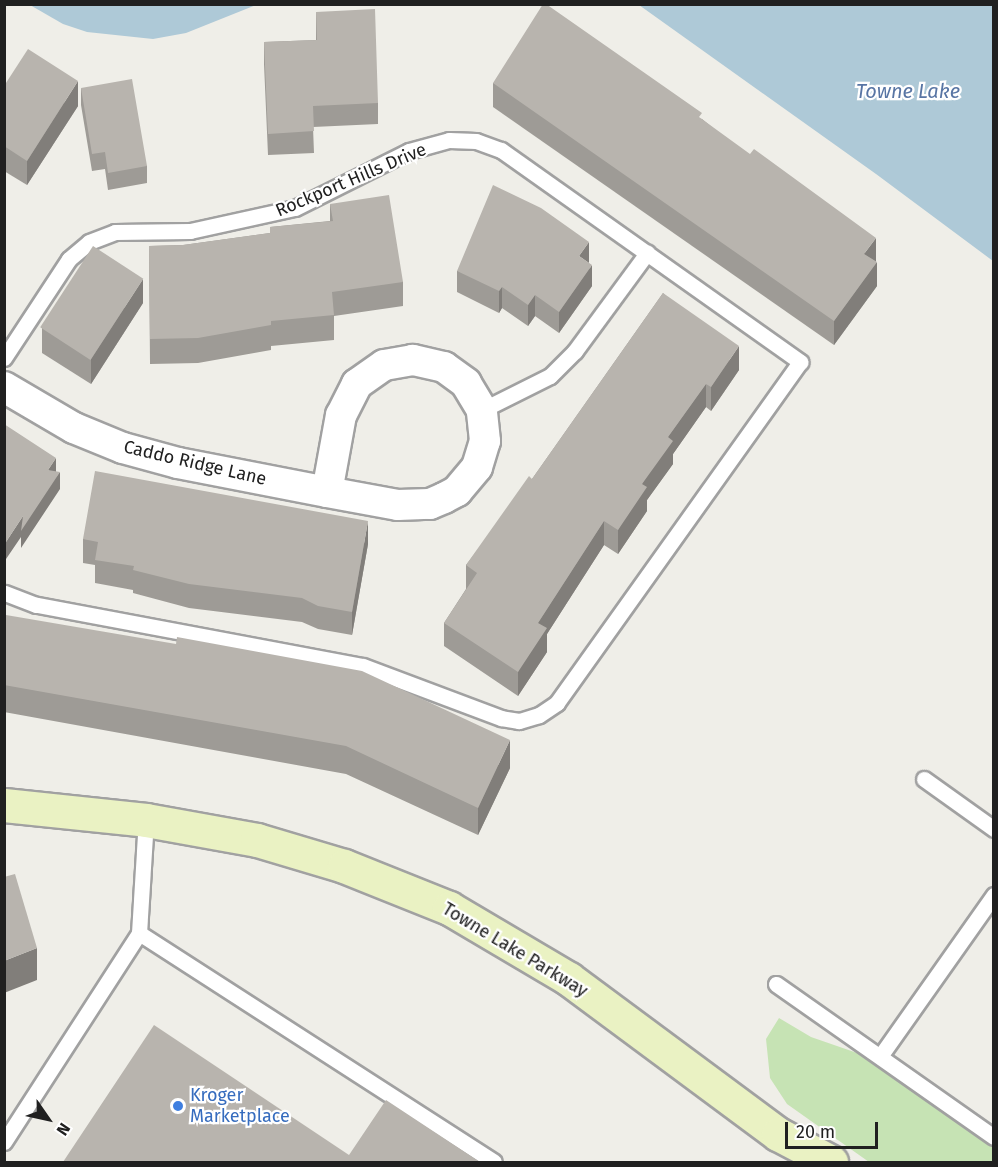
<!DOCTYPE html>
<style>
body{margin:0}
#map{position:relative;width:998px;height:1167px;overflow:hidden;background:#efeee8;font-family:"Fira Sans",sans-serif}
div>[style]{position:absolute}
.grass>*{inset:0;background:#c6e3b4}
.water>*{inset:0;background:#aec9d7}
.roads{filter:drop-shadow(2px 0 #a1a1a1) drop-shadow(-2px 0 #a1a1a1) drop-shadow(0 2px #a1a1a1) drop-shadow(0 -2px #a1a1a1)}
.lane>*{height:15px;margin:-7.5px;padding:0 7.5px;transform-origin:7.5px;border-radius:7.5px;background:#fff}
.street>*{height:30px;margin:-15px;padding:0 15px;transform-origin:15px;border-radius:15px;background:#fff}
.secondary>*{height:33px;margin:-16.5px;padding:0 16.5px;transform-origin:16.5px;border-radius:16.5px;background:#eaf2c3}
.wall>*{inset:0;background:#9e9b96}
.shaded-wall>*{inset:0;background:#817e7a}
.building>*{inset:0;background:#b8b4ae;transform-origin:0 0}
.dots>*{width:16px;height:16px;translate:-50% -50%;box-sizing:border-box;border:3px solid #fff;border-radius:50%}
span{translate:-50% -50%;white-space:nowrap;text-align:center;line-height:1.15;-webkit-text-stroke:4.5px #fff;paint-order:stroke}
.street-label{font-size:18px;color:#202020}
.shop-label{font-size:18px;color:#366cbe}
.left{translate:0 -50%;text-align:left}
.water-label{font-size:20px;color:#5875a4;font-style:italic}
.frame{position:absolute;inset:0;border:6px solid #202020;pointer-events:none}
.north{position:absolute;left:18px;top:1089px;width:60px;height:60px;-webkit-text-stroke:4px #fff;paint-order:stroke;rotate:124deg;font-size:16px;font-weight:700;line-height:24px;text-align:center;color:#202020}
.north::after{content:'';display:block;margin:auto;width:21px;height:27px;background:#202020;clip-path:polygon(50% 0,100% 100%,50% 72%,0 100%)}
.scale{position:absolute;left:785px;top:1122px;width:93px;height:27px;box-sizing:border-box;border:3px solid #202020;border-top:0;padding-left:8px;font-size:18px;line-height:21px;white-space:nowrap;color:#202020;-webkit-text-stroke:4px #fff;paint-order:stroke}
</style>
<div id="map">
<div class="grass">
<div style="clip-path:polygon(779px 1018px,811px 1037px,886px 1063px,993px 1132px,993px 1162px,869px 1162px,787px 1104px,770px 1078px,766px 1039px)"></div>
</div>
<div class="water">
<div style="clip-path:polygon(30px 5px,256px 5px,186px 33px,153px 39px,87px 32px,63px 24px)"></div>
<div style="clip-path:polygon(639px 5px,993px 5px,993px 261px,876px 174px)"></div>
</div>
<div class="roads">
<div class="lane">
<div style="left:4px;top:358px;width:118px;rotate:-56.7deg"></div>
<div style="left:69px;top:259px;width:26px;rotate:-40deg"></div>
<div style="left:89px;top:242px;width:28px;rotate:-21deg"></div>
<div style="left:115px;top:232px;width:75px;rotate:-0.8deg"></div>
<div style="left:190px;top:231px;width:107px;rotate:-12.4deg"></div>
<div style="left:295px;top:208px;width:127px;rotate:-26.6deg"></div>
<div style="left:409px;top:151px;width:41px;rotate:-15.4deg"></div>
<div style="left:449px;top:140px;width:27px;rotate:2deg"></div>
<div style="left:476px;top:141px;width:27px;rotate:20deg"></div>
<div style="left:501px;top:150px;width:367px;rotate:35.3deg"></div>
<div style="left:800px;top:362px;width:419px;rotate:125.5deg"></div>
<div style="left:557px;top:703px;width:22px;rotate:146deg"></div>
<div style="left:539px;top:715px;width:21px;rotate:163deg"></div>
<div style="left:519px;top:721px;width:18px;rotate:-171deg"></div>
<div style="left:501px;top:718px;width:147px;rotate:-159.4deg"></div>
<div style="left:363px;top:666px;width:333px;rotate:-169.4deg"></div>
<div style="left:36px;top:605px;width:34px;rotate:-159deg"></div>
<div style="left:482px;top:410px;width:76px;rotate:-26.6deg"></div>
<div style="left:550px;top:376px;width:35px;rotate:-45deg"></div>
<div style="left:575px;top:351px;width:122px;rotate:-53.7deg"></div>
<div style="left:924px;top:779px;width:86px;rotate:35.5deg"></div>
<div style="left:139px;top:933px;width:422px;rotate:32.8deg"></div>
<div style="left:776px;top:984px;width:266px;rotate:35.1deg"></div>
<div style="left:881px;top:1055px;width:196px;rotate:-54.8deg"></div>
<div style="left:4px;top:1142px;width:249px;rotate:-57.1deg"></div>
<div style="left:139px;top:933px;width:113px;rotate:-86.5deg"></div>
</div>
<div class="street">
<div style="left:4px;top:387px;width:81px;rotate:30.4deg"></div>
<div style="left:74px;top:428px;width:53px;rotate:22.2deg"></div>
<div style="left:123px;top:448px;width:57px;rotate:15.3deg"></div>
<div style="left:178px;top:463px;width:152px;rotate:11deg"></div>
<div style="left:327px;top:492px;width:72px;rotate:10.4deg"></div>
<div style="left:398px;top:505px;width:32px;rotate:-2deg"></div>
<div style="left:430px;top:504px;width:15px;rotate:-23deg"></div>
<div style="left:444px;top:498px;width:15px;rotate:-28deg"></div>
<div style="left:457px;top:491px;width:31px;rotate:-50deg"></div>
<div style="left:477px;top:467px;width:27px;rotate:-73deg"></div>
<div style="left:485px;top:441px;width:31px;rotate:-96deg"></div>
<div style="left:482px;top:410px;width:31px;rotate:-121deg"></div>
<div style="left:466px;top:383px;width:27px;rotate:-144deg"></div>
<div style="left:444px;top:367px;width:32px;rotate:-167deg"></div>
<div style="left:413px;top:360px;width:29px;rotate:170deg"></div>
<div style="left:384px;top:365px;width:33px;rotate:145deg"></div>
<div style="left:357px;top:384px;width:35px;rotate:117deg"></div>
<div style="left:341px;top:415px;width:78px;rotate:100.3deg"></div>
</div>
<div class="secondary">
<div style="left:4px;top:805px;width:143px;rotate:6deg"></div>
<div style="left:146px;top:820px;width:113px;rotate:10.2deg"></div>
<div style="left:257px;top:840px;width:91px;rotate:16.6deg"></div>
<div style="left:344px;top:866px;width:113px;rotate:21.8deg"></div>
<div style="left:449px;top:908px;width:139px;rotate:30.6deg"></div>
<div style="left:569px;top:979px;width:260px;rotate:36.6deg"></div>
<div style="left:778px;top:1134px;width:60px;rotate:27.8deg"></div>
</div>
</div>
<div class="wall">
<div style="clip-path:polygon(316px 12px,378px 103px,378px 124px,313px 127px,314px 153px,268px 155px,264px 64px,264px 42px,316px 40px)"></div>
<div style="clip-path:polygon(493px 83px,702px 119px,876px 262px,877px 286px,834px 345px,493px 107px)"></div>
<div style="clip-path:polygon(4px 86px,78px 106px,27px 185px,4px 171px)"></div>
<div style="clip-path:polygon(81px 88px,147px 166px,147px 183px,108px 190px,105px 169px,92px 171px,81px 105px)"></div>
<div style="clip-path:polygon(330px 204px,403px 282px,403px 306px,334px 316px,334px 340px,271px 346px,271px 350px,198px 363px,150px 364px,149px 246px,183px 245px,270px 233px,270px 227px,330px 221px)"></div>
<div style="clip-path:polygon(589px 263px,592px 286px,559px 333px,535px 316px,528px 326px,502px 308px,499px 313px,457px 292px,457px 271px)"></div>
<div style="clip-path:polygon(663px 293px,739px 370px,711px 411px,706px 407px,673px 454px,673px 464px,647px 500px,647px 511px,618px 554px,604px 545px,547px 634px,547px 652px,518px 696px,444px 646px,444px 623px,466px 589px,466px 565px,532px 479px)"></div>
<div style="clip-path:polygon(143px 303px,91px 384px,42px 353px,42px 328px)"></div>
<div style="clip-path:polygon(83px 539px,368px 544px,352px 635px,318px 629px,302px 622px,189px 608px,133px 593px,133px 590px,95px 583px,95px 565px,83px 563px)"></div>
<div style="clip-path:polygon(4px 622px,510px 768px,478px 835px,346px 774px,4px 712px)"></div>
</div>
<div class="shaded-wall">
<div style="clip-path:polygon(78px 81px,78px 106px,27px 185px,27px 161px)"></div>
<div style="clip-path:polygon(876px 238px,876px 262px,864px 254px)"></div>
<div style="clip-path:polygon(589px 242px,589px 263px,579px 256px)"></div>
<div style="clip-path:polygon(877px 262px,877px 286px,834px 345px,834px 321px)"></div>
<div style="clip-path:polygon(592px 265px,592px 286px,559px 333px,559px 312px)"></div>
<div style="clip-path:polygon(143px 279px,143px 303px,91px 384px,91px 359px)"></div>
<div style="clip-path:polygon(502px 287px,502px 308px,499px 313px,499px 291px)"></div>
<div style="clip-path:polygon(535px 295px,535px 316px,528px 326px,528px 305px)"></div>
<div style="clip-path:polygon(739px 346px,739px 370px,711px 411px,711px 387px)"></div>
<div style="clip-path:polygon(706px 384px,706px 407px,673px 454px,673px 464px,647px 500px,647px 511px,618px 554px,618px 530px,642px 484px,668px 437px)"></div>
<div style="clip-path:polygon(56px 458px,56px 475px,48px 470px)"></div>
<div style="clip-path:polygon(60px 472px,60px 489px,21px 548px,21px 537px,4px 562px,4px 545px,23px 516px)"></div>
<div style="clip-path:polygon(368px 521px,368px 544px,352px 635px,352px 612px)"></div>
<div style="clip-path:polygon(604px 521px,604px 545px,547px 634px,547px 652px,518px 696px,518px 672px,538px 623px)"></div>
<div style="clip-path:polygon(510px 740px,510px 768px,478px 835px,478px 808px)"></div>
<div style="clip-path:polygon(37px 948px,37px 980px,4px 993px,4px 961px)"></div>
</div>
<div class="building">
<div style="clip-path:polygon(543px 4px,546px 4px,702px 113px,699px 117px,750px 154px,754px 149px,876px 238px,864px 254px,877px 262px,834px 321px,493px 83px)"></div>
<div style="clip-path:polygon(375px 9px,378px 103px,313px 106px,314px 131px,268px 134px,264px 42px,317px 40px,316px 12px)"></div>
<div style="clip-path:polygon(28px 49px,78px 81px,27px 161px,4px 146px,4px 86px)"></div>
<div style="clip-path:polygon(132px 79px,147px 166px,108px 173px,105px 152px,92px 154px,81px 88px)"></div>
<div style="clip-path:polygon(493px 185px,541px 208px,589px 242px,579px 256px,592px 265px,559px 312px,535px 295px,528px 305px,502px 287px,499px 291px,457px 271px)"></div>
<div style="clip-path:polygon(389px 195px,403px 282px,332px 292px,334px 315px,271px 321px,271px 325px,198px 338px,150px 339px,149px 246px,183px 245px,270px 233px,270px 227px,333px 221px,330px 204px)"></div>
<div style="left:93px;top:246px;width:60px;height:97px;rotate:33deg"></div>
<div style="clip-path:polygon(663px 293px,739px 346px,711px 387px,706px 384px,668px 437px,673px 441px,642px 484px,647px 487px,618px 530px,604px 521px,538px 623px,547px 628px,518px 672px,444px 623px,477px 573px,466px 565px,529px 476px,532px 479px)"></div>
<div style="clip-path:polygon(4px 424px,56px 458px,48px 470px,60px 472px,21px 531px,23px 516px,4px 545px)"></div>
<div style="clip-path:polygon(95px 471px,368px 521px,352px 612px,318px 606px,302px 598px,189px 584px,133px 570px,134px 566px,95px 560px,98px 542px,83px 539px)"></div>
<div style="clip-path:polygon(6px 615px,176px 644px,177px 637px,362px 671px,510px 740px,478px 808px,346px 746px,4px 685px,4px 622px)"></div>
<div style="clip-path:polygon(15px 874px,37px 948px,4px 961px,4px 877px)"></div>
<div style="clip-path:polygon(154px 1025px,349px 1155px,386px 1100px,480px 1162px,63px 1162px)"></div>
</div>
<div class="dots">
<div style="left:178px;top:1106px;background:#3f7fe0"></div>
</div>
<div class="street-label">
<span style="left:351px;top:180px;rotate:-23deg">Rockport Hills Drive</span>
<span style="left:195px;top:463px;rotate:13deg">Caddo Ridge Lane</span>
<span style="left:515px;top:950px;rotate:31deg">Towne Lake Parkway</span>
</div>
<div class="shop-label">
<span class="left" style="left:190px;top:1106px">Kroger<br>Marketplace</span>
</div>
<div class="water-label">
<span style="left:908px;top:91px">Towne Lake</span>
</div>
<div class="frame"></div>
<div class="north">N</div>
<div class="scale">20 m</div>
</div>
